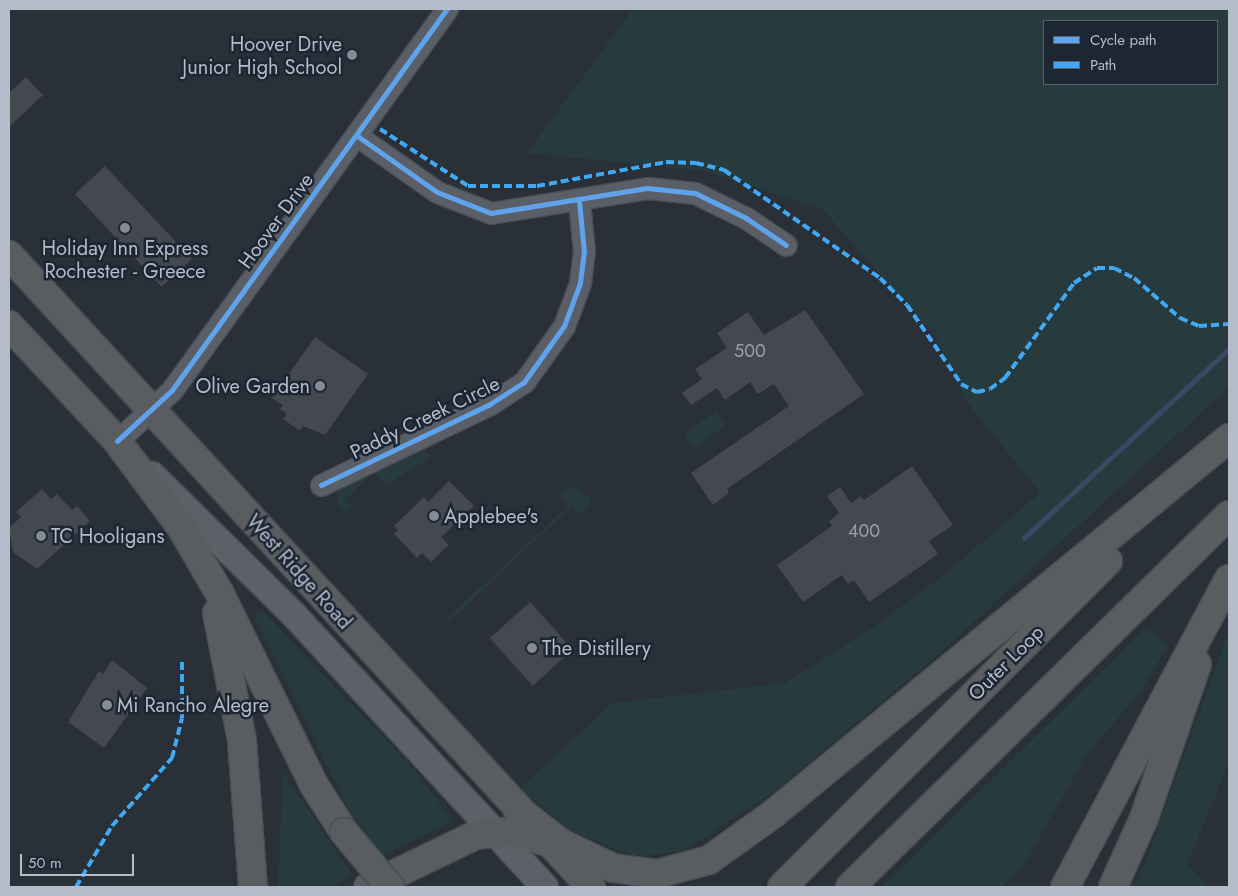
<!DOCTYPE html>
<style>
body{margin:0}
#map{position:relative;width:1238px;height:896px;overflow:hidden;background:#2a3038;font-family:Jost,sans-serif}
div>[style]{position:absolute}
.green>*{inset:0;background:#273a3e;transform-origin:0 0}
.stream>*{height:4.5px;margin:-2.25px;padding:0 2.25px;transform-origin:2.25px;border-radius:2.25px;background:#384963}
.building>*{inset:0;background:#444950;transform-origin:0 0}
.roads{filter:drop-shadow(1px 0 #484c53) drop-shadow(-1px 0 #484c53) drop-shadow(0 1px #484c53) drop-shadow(0 -1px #484c53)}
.minor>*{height:21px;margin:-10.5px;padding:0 10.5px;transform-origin:10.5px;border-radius:10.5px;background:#5a5e66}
.major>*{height:26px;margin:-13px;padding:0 13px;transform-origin:13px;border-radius:13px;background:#5c6168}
.highway>*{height:28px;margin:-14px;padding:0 14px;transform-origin:14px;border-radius:14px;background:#5a5d60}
.bridges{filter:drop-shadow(1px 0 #474c53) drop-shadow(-1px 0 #474c53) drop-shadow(0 1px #474c53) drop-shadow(0 -1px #474c53)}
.highway-bridge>*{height:28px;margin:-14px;padding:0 14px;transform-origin:14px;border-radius:14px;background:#5a5d60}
.quiet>*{height:4px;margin-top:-2px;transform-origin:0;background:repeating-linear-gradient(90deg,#3fa9f5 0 8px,transparent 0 12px)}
.cycleway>*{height:5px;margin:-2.5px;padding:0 2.5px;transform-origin:2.5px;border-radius:2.5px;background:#60a3ed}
.dots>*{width:14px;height:14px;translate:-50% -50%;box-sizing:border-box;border:2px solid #1d2633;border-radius:50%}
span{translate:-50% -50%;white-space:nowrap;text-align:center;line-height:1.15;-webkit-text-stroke:5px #1d2633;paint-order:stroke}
.number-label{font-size:18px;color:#989fab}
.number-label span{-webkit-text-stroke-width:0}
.poi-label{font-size:20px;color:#b4bcc9}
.right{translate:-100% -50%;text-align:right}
.left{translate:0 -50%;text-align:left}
.street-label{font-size:20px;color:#b4bcc9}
.frame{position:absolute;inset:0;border:10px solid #b4bcc9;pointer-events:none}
.legend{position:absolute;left:1043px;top:20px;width:175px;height:65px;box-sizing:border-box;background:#1d2633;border:1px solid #59626f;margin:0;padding:6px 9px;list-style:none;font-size:15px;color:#b4bcc9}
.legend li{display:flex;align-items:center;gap:10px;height:25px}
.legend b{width:25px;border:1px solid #59626f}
.scale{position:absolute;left:20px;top:854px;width:114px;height:22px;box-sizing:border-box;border:2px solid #b4bcc9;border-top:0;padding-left:6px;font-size:15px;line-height:18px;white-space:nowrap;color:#b4bcc9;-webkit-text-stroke:4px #1d2633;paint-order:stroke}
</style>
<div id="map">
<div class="green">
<div style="clip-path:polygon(evenodd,633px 9px,1229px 9px,1229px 387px,940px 653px,776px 790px,685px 850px,636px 857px,569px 830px,520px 788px,613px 703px,785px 683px,871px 629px,946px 573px,1040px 493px,967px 402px,935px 336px,823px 210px,706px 171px,527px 153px,633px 9px,1217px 21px,1217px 84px,1044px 84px,1044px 21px,1217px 21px)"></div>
<div style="clip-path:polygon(501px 406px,422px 446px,431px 457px,386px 485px,373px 472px,345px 500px,351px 506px,345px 512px,337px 503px,338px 488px)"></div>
<div style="left:716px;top:411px;width:17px;height:40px;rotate:54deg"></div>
<div style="clip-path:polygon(571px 487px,589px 497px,590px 505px,580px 514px,572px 506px,449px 622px,446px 619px,568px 506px,558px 494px)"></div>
<div style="clip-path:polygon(262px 610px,417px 773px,453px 822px,381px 855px,346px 805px,254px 616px)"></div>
<div style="clip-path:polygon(1147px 627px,1168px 645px,1141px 691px,1086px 755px,1023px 867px,1001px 887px,882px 887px)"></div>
<div style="clip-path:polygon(1229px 630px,1229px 764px,1187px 864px,1208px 887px,1131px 887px,1144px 866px)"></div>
<div style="clip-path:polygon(283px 773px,352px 874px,335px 887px,278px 887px)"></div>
</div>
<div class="stream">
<div style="left:1024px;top:538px;width:279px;rotate:-42.7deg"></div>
</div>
<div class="building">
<div style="clip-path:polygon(26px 77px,43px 95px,9px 127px,9px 93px)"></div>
<div style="left:105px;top:166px;width:127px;height:41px;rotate:47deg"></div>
<div style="clip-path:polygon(805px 310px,864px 394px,727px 489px,729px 493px,713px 505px,691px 473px,789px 406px,774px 384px,758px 394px,750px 382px,725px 400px,717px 388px,691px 405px,682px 393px,702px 379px,695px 369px,727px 348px,717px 333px,748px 312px,764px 335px)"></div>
<div style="clip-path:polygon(315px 337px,368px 374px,325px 435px,303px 426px,300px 431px,283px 419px,287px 414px,280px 409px,283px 405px,272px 398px)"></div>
<div style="clip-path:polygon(912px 466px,953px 525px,929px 541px,938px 554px,869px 602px,854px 580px,848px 584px,842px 575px,803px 602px,777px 565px,832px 526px,829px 521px,839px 513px,827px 496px,840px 487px,851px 503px,861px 496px,864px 500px)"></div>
<div style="clip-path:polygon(449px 481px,474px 506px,441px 537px,449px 545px,431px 562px,422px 553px,417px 558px,394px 534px,398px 530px,394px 526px,424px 497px,428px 502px)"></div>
<div style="clip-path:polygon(42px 489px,51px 499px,57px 494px,72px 510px,77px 506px,90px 521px,37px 569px,13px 552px,9px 528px,21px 517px,16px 512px)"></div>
<div style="left:530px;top:602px;width:64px;height:54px;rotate:48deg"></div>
<div style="clip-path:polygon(112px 660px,147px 688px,104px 748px,68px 722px,99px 671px,103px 674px)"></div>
</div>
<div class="roads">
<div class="minor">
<div style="left:356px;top:135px;width:99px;rotate:35.1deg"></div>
<div style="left:437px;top:192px;width:58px;rotate:21.3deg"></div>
<div style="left:491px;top:213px;width:158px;rotate:-9.1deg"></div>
<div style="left:647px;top:188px;width:48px;rotate:5.9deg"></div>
<div style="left:695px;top:193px;width:57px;rotate:26.1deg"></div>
<div style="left:746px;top:218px;width:48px;rotate:34deg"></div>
<div style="left:117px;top:441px;width:75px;rotate:-42.8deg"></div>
<div style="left:172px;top:390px;width:470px;rotate:-54.2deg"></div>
<div style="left:321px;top:485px;width:187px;rotate:-25.6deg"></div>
<div style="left:490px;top:404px;width:40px;rotate:-32.9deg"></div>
<div style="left:524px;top:382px;width:69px;rotate:-54.5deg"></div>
<div style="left:564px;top:326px;width:46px;rotate:-69.6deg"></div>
<div style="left:580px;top:283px;width:31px;rotate:-83deg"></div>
<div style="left:584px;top:252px;width:51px;rotate:-95.6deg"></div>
</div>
<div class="major">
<div style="left:152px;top:475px;width:199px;rotate:44.6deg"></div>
<div style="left:294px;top:615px;width:370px;rotate:47.3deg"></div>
</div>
<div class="highway">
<div style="left:9px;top:255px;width:859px;rotate:47.36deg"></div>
<div style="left:9px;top:325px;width:158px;rotate:47deg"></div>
<div style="left:117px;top:441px;width:107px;rotate:53.3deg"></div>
<div style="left:181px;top:527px;width:78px;rotate:59.8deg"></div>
<div style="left:220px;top:594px;width:213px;rotate:63.8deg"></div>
<div style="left:314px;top:785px;width:56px;rotate:57.4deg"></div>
<div style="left:217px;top:613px;width:130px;rotate:78.9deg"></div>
<div style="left:242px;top:741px;width:146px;rotate:85.7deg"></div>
<div style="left:517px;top:809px;width:56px;rotate:37.7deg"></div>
<div style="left:561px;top:843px;width:58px;rotate:25.7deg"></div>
<div style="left:613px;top:868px;width:44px;rotate:7.8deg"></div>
<div style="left:657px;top:874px;width:54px;rotate:-15.1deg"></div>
<div style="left:709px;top:860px;width:79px;rotate:-35.7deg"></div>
<div style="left:773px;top:814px;width:591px;rotate:-39.51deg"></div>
<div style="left:368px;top:887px;width:120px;rotate:-25.7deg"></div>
<div style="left:476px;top:835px;width:37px;rotate:-6deg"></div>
<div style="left:513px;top:831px;width:35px;rotate:18deg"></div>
<div style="left:782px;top:887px;width:461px;rotate:-45deg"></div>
<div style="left:850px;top:887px;width:531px;rotate:-44.47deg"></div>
<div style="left:1065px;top:887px;width:349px;rotate:-62deg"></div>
<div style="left:1113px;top:887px;width:76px;rotate:-65.8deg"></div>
<div style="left:1144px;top:818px;width:163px;rotate:-71deg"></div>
</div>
</div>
<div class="bridges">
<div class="highway-bridge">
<div style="left:344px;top:832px;width:72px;rotate:50.1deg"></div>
</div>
</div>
<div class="quiet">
<div style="left:380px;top:129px;width:105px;rotate:32.9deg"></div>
<div style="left:468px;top:186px;width:69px"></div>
<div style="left:537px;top:186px;width:131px;rotate:-10.5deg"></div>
<div style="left:666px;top:162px;width:30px;rotate:2deg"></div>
<div style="left:696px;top:163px;width:29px;rotate:14deg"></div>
<div style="left:724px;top:170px;width:190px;rotate:34.7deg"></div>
<div style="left:880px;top:278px;width:38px;rotate:45deg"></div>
<div style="left:907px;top:305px;width:96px;rotate:55.6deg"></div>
<div style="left:961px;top:384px;width:18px;rotate:27deg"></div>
<div style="left:977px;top:392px;width:13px;rotate:-13deg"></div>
<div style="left:990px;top:389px;width:19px;rotate:-36deg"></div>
<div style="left:1005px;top:378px;width:117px;rotate:-54deg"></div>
<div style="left:1074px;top:283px;width:27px;rotate:-33deg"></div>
<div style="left:1097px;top:268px;width:17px"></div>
<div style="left:1114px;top:268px;width:22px;rotate:27deg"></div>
<div style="left:1134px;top:278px;width:61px;rotate:41deg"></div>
<div style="left:1180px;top:318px;width:21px;rotate:23deg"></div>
<div style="left:1199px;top:326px;width:30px;rotate:-4deg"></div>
<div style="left:76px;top:887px;width:71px;rotate:-59.5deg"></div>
<div style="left:112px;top:826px;width:91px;rotate:-48.6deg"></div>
<div style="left:172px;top:758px;width:41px;rotate:-76deg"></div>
<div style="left:182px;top:718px;width:59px;rotate:-90deg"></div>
</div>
<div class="cycleway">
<div style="left:356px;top:135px;width:99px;rotate:35.1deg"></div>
<div style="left:437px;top:192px;width:58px;rotate:21.3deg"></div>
<div style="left:491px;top:213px;width:158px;rotate:-9.1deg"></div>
<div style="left:647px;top:188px;width:48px;rotate:5.9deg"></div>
<div style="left:695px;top:193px;width:57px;rotate:26.1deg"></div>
<div style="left:746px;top:218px;width:48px;rotate:34deg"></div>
<div style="left:117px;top:441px;width:75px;rotate:-42.8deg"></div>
<div style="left:172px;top:390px;width:470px;rotate:-54.2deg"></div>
<div style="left:321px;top:485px;width:187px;rotate:-25.6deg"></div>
<div style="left:490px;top:404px;width:40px;rotate:-32.9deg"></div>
<div style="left:524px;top:382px;width:69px;rotate:-54.5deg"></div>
<div style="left:564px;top:326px;width:46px;rotate:-69.6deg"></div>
<div style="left:580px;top:283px;width:31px;rotate:-83deg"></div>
<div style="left:584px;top:252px;width:51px;rotate:-95.6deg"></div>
</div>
<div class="dots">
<div style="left:352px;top:55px;background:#848b96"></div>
<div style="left:125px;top:228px;background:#848b96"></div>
<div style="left:320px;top:386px;background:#848b96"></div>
<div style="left:434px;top:516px;background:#848b96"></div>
<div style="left:41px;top:536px;background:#848b96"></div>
<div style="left:532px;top:648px;background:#848b96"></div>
<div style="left:107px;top:705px;background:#848b96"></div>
</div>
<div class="number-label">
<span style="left:750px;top:351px">500</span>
<span style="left:864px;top:531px">400</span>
</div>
<div class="poi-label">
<span class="right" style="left:342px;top:56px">Hoover Drive<br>Junior High School</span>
<span style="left:125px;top:260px">Holiday Inn Express<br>Rochester - Greece</span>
<span class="right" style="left:310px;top:386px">Olive Garden</span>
<span class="left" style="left:444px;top:516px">Applebee's</span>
<span class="left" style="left:51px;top:536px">TC Hooligans</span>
<span class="left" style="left:542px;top:648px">The Distillery</span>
<span class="left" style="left:117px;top:705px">Mi Rancho Alegre</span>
</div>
<div class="street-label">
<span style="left:276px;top:221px;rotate:-54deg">Hoover Drive</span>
<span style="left:425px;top:418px;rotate:-26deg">Paddy Creek Circle</span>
<span style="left:299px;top:572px;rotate:48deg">West Ridge Road</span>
<span style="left:1006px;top:663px;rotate:-45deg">Outer Loop</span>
</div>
<div class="frame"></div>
<ul class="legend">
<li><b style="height:6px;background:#60a3ed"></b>Cycle path</li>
<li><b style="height:6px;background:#3fa9f5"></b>Path</li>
</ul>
<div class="scale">50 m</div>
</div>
